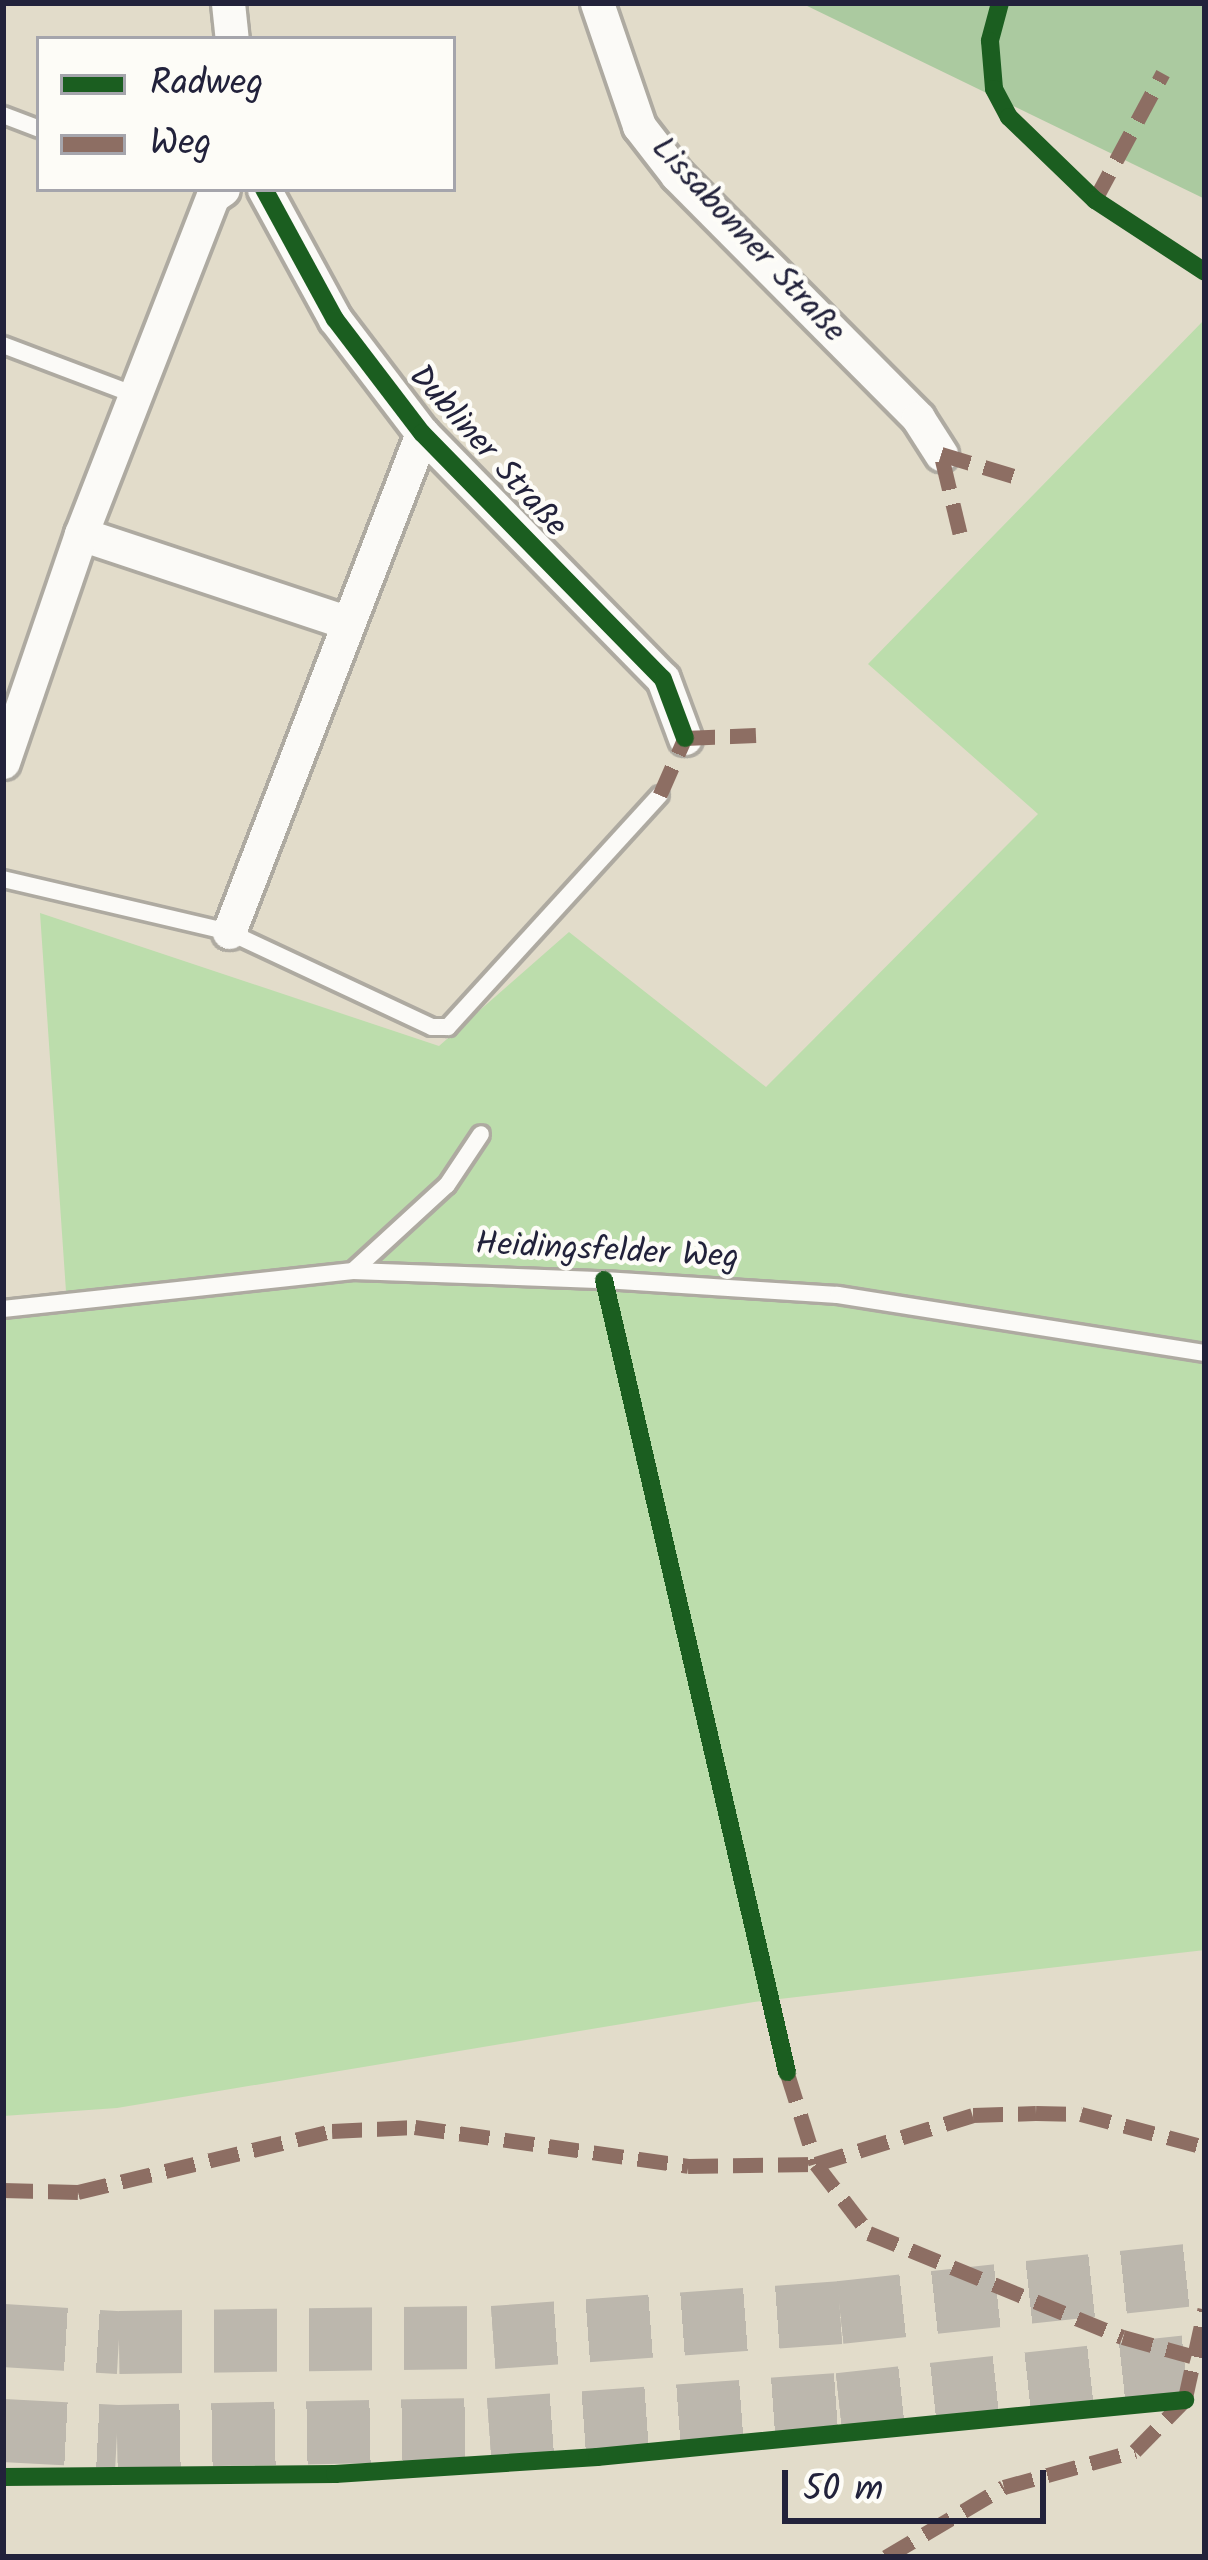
<!DOCTYPE html>
<meta charset="utf-8">
<style>
body{margin:0}
#map{position:relative;width:1208px;height:2560px;overflow:hidden;background:#e2dcca;font-family:Kalam,sans-serif}
div>[style]{position:absolute}
.green>*{inset:0;background:#bcddac}
.forest>*{inset:0;background:#abcaa0}
.highway-tunnel>*{height:63px;margin-top:-31.5px;transform-origin:0;background:repeating-linear-gradient(90deg,#bcb7ad 0 63px,transparent 0 95px)}
.roads{filter:drop-shadow(3px 0 #aeaaa1) drop-shadow(-3px 0 #aeaaa1) drop-shadow(0 3px #aeaaa1) drop-shadow(0 -3px #aeaaa1)}
.lane>*{height:16px;margin:-8px;padding:0 8px;transform-origin:8px;border-radius:8px;background:#fbfaf7}
.street>*{height:33px;margin:-16.5px;padding:0 16.5px;transform-origin:16.5px;border-radius:16.5px;background:#fbfaf7}
.quiet>*{height:15px;margin-top:-7.5px;transform-origin:0;background:repeating-linear-gradient(90deg,#8d6e63 0 30px,transparent 0 45px)}
.cycleway>*{height:18px;margin:-9px;padding:0 9px;transform-origin:9px;border-radius:9px;background:#1b5e20}
span{translate:-50% -50%;white-space:nowrap;text-align:center;line-height:1.15;-webkit-text-stroke:9px #fdfcf7;paint-order:stroke}
.street-label{font-size:33px;color:#22223b}
.frame{position:absolute;inset:0;border:6px solid #22223b;pointer-events:none}
.legend{position:absolute;left:36px;top:36px;width:420px;height:156px;box-sizing:border-box;background:#fdfcf7;border:3px solid #a5a5ac;margin:0;padding:15px 21px;list-style:none;font-size:36px;color:#22223b}
.legend li{display:flex;align-items:center;gap:24px;height:60px}
.legend b{width:60px;border:3px solid #a5a5ac}
.scale{position:absolute;left:782px;top:2470px;width:264px;height:54px;box-sizing:border-box;border:6px solid #22223b;border-top:0;padding-left:15px;font-size:36px;line-height:42px;white-space:nowrap;color:#22223b;-webkit-text-stroke:9px #fdfcf7;paint-order:stroke}
</style>
<div id="map">
<div class="green">
<div style="clip-path:polygon(1205px 319px,1205px 1950px,754px 2002px,117px 2108px,3px 2116px,3px 1319px,67px 1306px,40px 913px,439px 1046px,569px 932px,766px 1087px,1038px 814px,868px 664px)"></div>
</div>
<div class="forest">
<div style="clip-path:polygon(801px 3px,1205px 3px,1205px 199px)"></div>
</div>
<div class="highway-tunnel">
<div style="left:3px;top:2335px;width:116px;rotate:3.5deg"></div>
<div style="left:119px;top:2342px;width:374px;rotate:-0.8deg"></div>
<div style="left:493px;top:2337px;width:348px;rotate:-4.1deg"></div>
<div style="left:840px;top:2312px;width:367px;rotate:-6.1deg"></div>
<div style="left:3px;top:2430px;width:114px;rotate:3deg"></div>
<div style="left:117px;top:2436px;width:372px;rotate:-1.1deg"></div>
<div style="left:489px;top:2429px;width:351px;rotate:-4.1deg"></div>
<div style="left:839px;top:2404px;width:368px;rotate:-6.2deg"></div>
</div>
<div class="roads">
<div class="lane">
<div style="left:3px;top:115px;width:39px;rotate:21deg"></div>
<div style="left:3px;top:345px;width:141px;rotate:20.7deg"></div>
<div style="left:3px;top:879px;width:232px;rotate:13.2deg"></div>
<div style="left:229px;top:932px;width:224px;rotate:25.1deg"></div>
<div style="left:432px;top:1027px;width:16px"></div>
<div style="left:448px;top:1027px;width:314px;rotate:-47.6deg"></div>
<div style="left:353px;top:1271px;width:127px;rotate:-42.5deg"></div>
<div style="left:447px;top:1185px;width:61px;rotate:-56.3deg"></div>
<div style="left:3px;top:1309px;width:352px;rotate:-6.2deg"></div>
<div style="left:353px;top:1271px;width:251px;rotate:2.1deg"></div>
<div style="left:604px;top:1280px;width:234px;rotate:3.7deg"></div>
<div style="left:838px;top:1295px;width:372px;rotate:9deg"></div>
</div>
<div class="street">
<div style="left:228px;top:3px;width:36px;rotate:84deg"></div>
<div style="left:597px;top:3px;width:130px;rotate:71.1deg"></div>
<div style="left:639px;top:126px;width:62px;rotate:52.2deg"></div>
<div style="left:677px;top:175px;width:342px;rotate:45.2deg"></div>
<div style="left:918px;top:418px;width:43px;rotate:57.4deg"></div>
<div style="left:264px;top:189px;width:148px;rotate:61.4deg"></div>
<div style="left:335px;top:319px;width:143px;rotate:52.7deg"></div>
<div style="left:422px;top:433px;width:344px;rotate:45.6deg"></div>
<div style="left:663px;top:679px;width:63px;rotate:69.6deg"></div>
<div style="left:81px;top:534px;width:279px;rotate:18.4deg"></div>
<div style="left:3px;top:762px;width:241px;rotate:-71.1deg"></div>
<div style="left:81px;top:534px;width:363px;rotate:-68.7deg"></div>
<div style="left:213px;top:196px;width:12px;rotate:-35deg"></div>
<div style="left:229px;top:932px;width:535px;rotate:-68.85deg"></div>
</div>
</div>
<div class="quiet">
<div style="left:1095px;top:200px;width:144px;rotate:-61.8deg"></div>
<div style="left:960px;top:533px;width:81px;rotate:-103.5deg"></div>
<div style="left:941px;top:454px;width:76px;rotate:16.8deg"></div>
<div style="left:660px;top:795px;width:62px;rotate:-66.3deg"></div>
<div style="left:685px;top:738px;width:71px;rotate:-2.4deg"></div>
<div style="left:787px;top:2072px;width:96px;rotate:72.5deg"></div>
<div style="left:816px;top:2164px;width:87px;rotate:52.5deg"></div>
<div style="left:869px;top:2233px;width:274px;rotate:22.3deg"></div>
<div style="left:1123px;top:2337px;width:71px;rotate:15.6deg"></div>
<div style="left:3px;top:2190px;width:75px;rotate:1.5deg"></div>
<div style="left:78px;top:2192px;width:261px;rotate:-13.5deg"></div>
<div style="left:332px;top:2131px;width:83px;rotate:-2.8deg"></div>
<div style="left:415px;top:2127px;width:276px;rotate:8.1deg"></div>
<div style="left:688px;top:2166px;width:128px;rotate:-0.9deg"></div>
<div style="left:816px;top:2164px;width:164px;rotate:-17.3deg"></div>
<div style="left:973px;top:2115px;width:63px;rotate:-1.8deg"></div>
<div style="left:1036px;top:2113px;width:45px;rotate:1.3deg"></div>
<div style="left:1081px;top:2114px;width:128px;rotate:14.9deg"></div>
<div style="left:886px;top:2557px;width:137px;rotate:-30.7deg"></div>
<div style="left:1004px;top:2487px;width:136px;rotate:-15.4deg"></div>
<div style="left:1135px;top:2451px;width:71px;rotate:-45.6deg"></div>
<div style="left:1185px;top:2400px;width:93px;rotate:-77.6deg"></div>
</div>
<div class="cycleway">
<div style="left:1000px;top:3px;width:39px;rotate:105deg"></div>
<div style="left:990px;top:41px;width:48px;rotate:85.2deg"></div>
<div style="left:994px;top:89px;width:32px;rotate:62deg"></div>
<div style="left:1009px;top:117px;width:120px;rotate:44deg"></div>
<div style="left:1095px;top:200px;width:131px;rotate:33.2deg"></div>
<div style="left:264px;top:189px;width:148px;rotate:61.4deg"></div>
<div style="left:335px;top:319px;width:143px;rotate:52.7deg"></div>
<div style="left:422px;top:433px;width:344px;rotate:45.6deg"></div>
<div style="left:663px;top:679px;width:63px;rotate:69.6deg"></div>
<div style="left:604px;top:1280px;width:813px;rotate:76.99deg"></div>
<div style="left:3px;top:2477px;width:332px;rotate:-0.5deg"></div>
<div style="left:335px;top:2474px;width:263px;rotate:-3.7deg"></div>
<div style="left:597px;top:2457px;width:591px;rotate:-5.54deg"></div>
</div>
<div class="street-label">
<span style="left:747px;top:241px;rotate:47deg">Lissabonner Straße</span>
<span style="left:487px;top:452px;rotate:48deg">Dubliner Straße</span>
<span style="left:607px;top:1252px;rotate:3deg">Heidingsfelder Weg</span>
</div>
<div class="frame"></div>
<ul class="legend">
<li><b style="height:15px;background:#1b5e20"></b>Radweg</li>
<li><b style="height:15px;background:#8d6e63"></b>Weg</li>
</ul>
<div class="scale">50 m</div>
</div>
